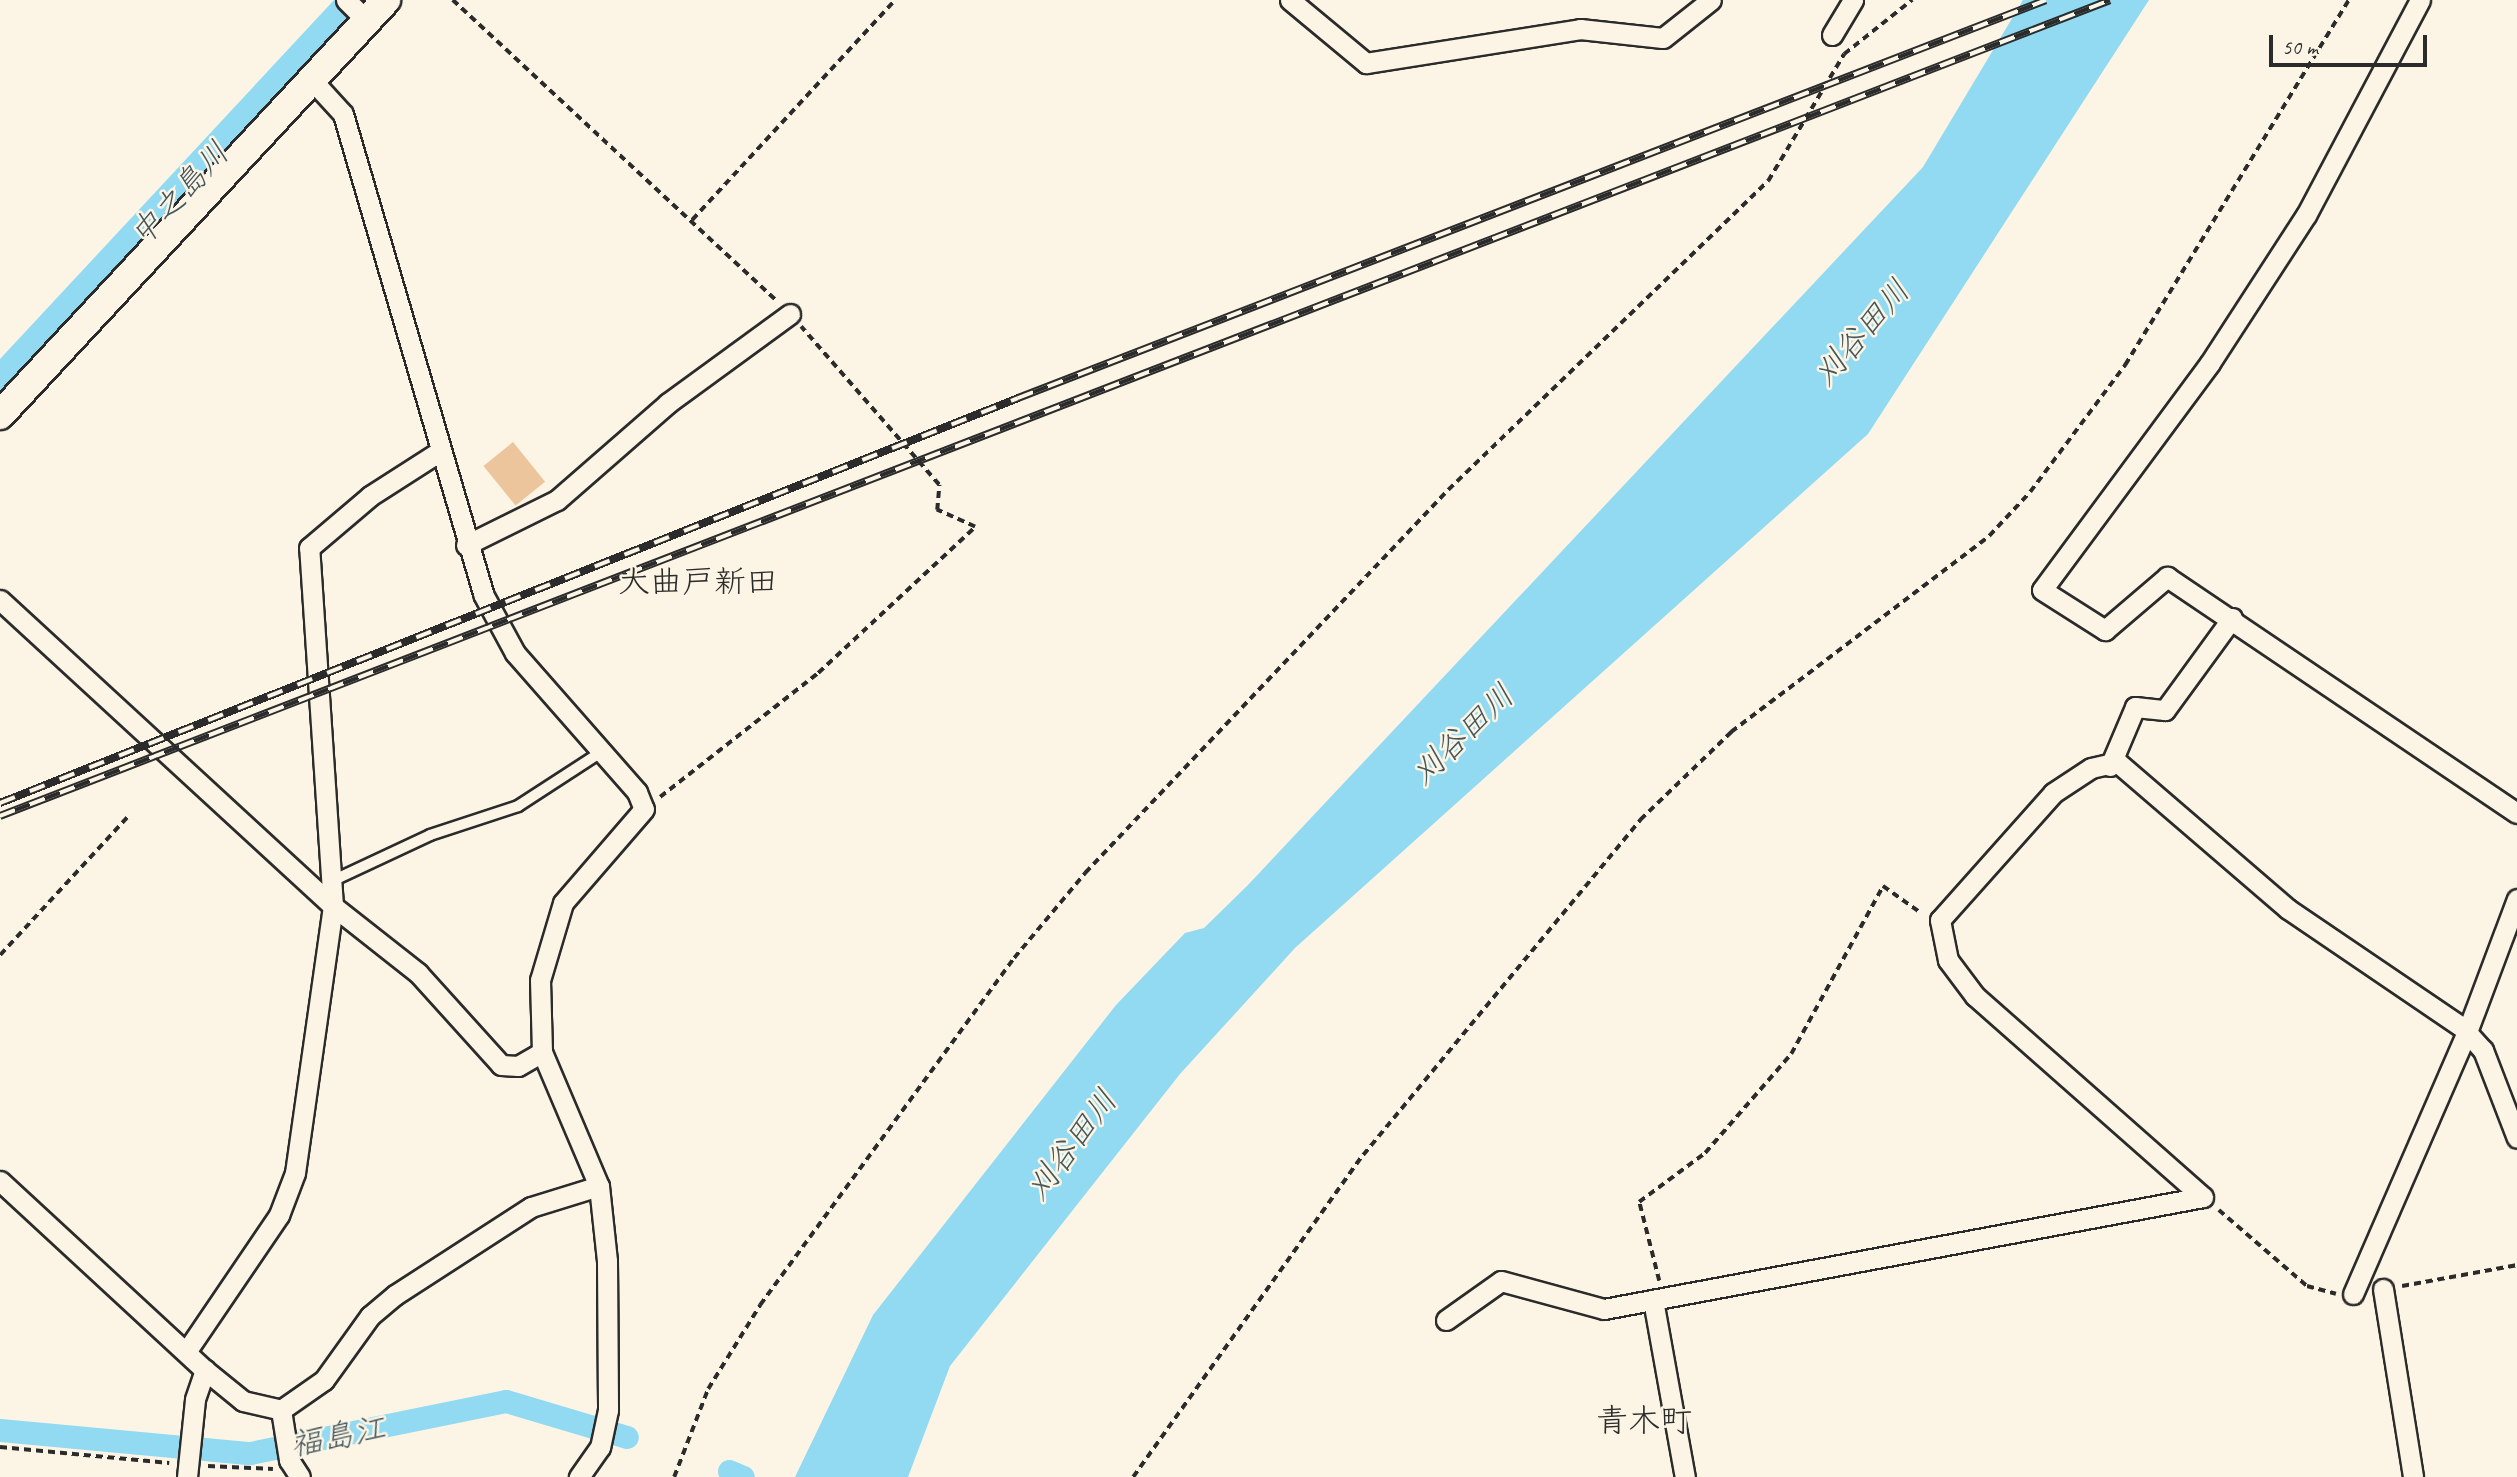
<!DOCTYPE html>
<meta charset="utf-8">
<style>
body{margin:0}
#map{position:relative;width:2517px;height:1477px;overflow:hidden;background:#fcf5e5;font-family:Caveat,"Klee One",sans-serif}
div>[style]{position:absolute}
.water>*{inset:0;background:#91daf2}
.canal>*{height:23px;margin:-11.5px;padding:0 11.5px;transform-origin:11.5px;border-radius:11.5px;background:#91daf2}
.river>*{height:38px;margin:-19px;padding:0 19px;transform-origin:19px;border-radius:19px;background:#91daf2}
.building>*{inset:0;background:#ecc59c;transform-origin:0 0}
.path>*{height:3.5px;margin-top:-1.75px;transform-origin:0;background:repeating-linear-gradient(90deg,#2b2b2b 0 7px,transparent 0 12px)}
.roads{filter:drop-shadow(2px 0 #2b2b2b) drop-shadow(-2px 0 #2b2b2b) drop-shadow(0 2px #2b2b2b) drop-shadow(0 -2px #2b2b2b)}
.lane>*{height:10px;margin:-5px;padding:0 5px;transform-origin:5px;border-radius:5px;background:#fcf5e5}
.street>*{height:19px;margin:-9.5px;padding:0 9.5px;transform-origin:9.5px;border-radius:9.5px;background:#fcf5e5}
.secondary>*{height:28px;margin:-14px;padding:0 14px;transform-origin:14px;border-radius:14px;background:#fcf5e5}
.rail>*{height:8px;margin-top:-4px;transform-origin:0;background:repeating-linear-gradient(90deg,#fcf5e5 0 16px,#2b2b2b 0 32px);box-sizing:border-box;border-block:2px solid #2b2b2b}
span{translate:-50% -50%;white-space:nowrap;text-align:center;line-height:1.15;-webkit-text-stroke:5px #fcf5e5;paint-order:stroke}
.water-label{font-size:32px;color:#44575d;font-style:italic}
.neighbourhood-label{font-size:32px;color:#2b2b2b}
.scale{position:absolute;left:2269px;top:35px;width:158px;height:32px;box-sizing:border-box;border:4px solid #2b2b2b;border-top:0;padding-left:9px;font-size:21px;line-height:24px;white-space:nowrap;color:#2b2b2b;-webkit-text-stroke:5px #fcf5e5;paint-order:stroke}
</style>
<div id="map">
<div class="water">
<div style="clip-path:polygon(2023px 0,2149px 0,1868px 434px,1295px 948px,1180px 1074px,950px 1366px,908px 1477px,795px 1477px,873px 1315px,1116px 1005px,1185px 933px,1204px 928px,1247px 886px,1923px 167px)"></div>
</div>
<div class="canal">
<div style="left:0;top:1430px;width:251px;rotate:5.3deg"></div>
<div style="left:250px;top:1453px;width:261px;rotate:-11.5deg"></div>
<div style="left:506px;top:1401px;width:126px;rotate:16.6deg"></div>
<div style="left:729px;top:1471px;width:15px;rotate:23deg"></div>
</div>
<div class="river">
<div style="left:0;top:387px;width:529px;rotate:-47.07deg"></div>
</div>
<div class="building">
<div style="left:513px;top:442px;width:51px;height:38px;rotate:51deg"></div>
</div>
<div class="path">
<div style="left:453px;top:0;width:442px;rotate:42.9deg"></div>
<div style="left:692px;top:220px;width:299px;rotate:-47.3deg"></div>
<div style="left:660px;top:797px;width:201px;rotate:-38.1deg"></div>
<div style="left:818px;top:673px;width:214px;rotate:-42.9deg"></div>
<div style="left:975px;top:527px;width:42px;rotate:-155.9deg"></div>
<div style="left:937px;top:510px;width:25px;rotate:-85deg"></div>
<div style="left:939px;top:485px;width:210px;rotate:-131.1deg"></div>
<div style="left:0;top:955px;width:190px;rotate:-47.3deg"></div>
<div style="left:2219px;top:1210px;width:116px;rotate:40.8deg"></div>
<div style="left:2307px;top:1286px;width:30px;rotate:15deg"></div>
<div style="left:1659px;top:1281px;width:81px;rotate:-104.2deg"></div>
<div style="left:1639px;top:1202px;width:82px;rotate:-36.6deg"></div>
<div style="left:1705px;top:1153px;width:131px;rotate:-49deg"></div>
<div style="left:1791px;top:1054px;width:192px;rotate:-61.3deg"></div>
<div style="left:1883px;top:886px;width:47px;rotate:35.4deg"></div>
<div style="left:2402px;top:1286px;width:117px;rotate:-10.3deg"></div>
<div style="left:0;top:1447px;width:170px;rotate:5.4deg"></div>
<div style="left:208px;top:1466px;width:65px;rotate:2.6deg"></div>
<div style="left:674px;top:1477px;width:94px;rotate:-68.9deg"></div>
<div style="left:708px;top:1389px;width:99px;rotate:-58.2deg"></div>
<div style="left:760px;top:1305px;width:430px;rotate:-53.8deg"></div>
<div style="left:1014px;top:958px;width:111px;rotate:-50.1deg"></div>
<div style="left:1085px;top:873px;width:528px;rotate:-46.54deg"></div>
<div style="left:1448px;top:490px;width:445px;rotate:-44deg"></div>
<div style="left:1768px;top:181px;width:148px;rotate:-59.1deg"></div>
<div style="left:1844px;top:54px;width:87px;rotate:-38.5deg"></div>
<div style="left:1133px;top:1477px;width:396px;rotate:-54.5deg"></div>
<div style="left:1363px;top:1155px;width:435px;rotate:-50.4deg"></div>
<div style="left:1640px;top:820px;width:127px;rotate:-44deg"></div>
<div style="left:1731px;top:732px;width:324px;rotate:-37.2deg"></div>
<div style="left:1989px;top:536px;width:60px;rotate:-47deg"></div>
<div style="left:2030px;top:492px;width:159px;rotate:-53.2deg"></div>
<div style="left:2125px;top:365px;width:428px;rotate:-58.5deg"></div>
</div>
<div class="roads">
<div class="lane">
<div style="left:332px;top:881px;width:108px;rotate:-25.1deg"></div>
<div style="left:430px;top:835px;width:93px;rotate:-18.2deg"></div>
<div style="left:518px;top:806px;width:99px;rotate:-33deg"></div>
</div>
<div class="street">
<div style="left:346px;top:0;width:27px;rotate:45deg"></div>
<div style="left:1290px;top:0;width:99px;rotate:39.7deg"></div>
<div style="left:1366px;top:63px;width:217px;rotate:-9deg"></div>
<div style="left:1580px;top:29px;width:83px;rotate:6.2deg"></div>
<div style="left:1663px;top:38px;width:61px;rotate:-38.4deg"></div>
<div style="left:2420px;top:0;width:243px;rotate:117.9deg"></div>
<div style="left:2306px;top:215px;width:176px;rotate:123deg"></div>
<div style="left:2210px;top:363px;width:282px;rotate:126.5deg"></div>
<div style="left:2042px;top:590px;width:75px;rotate:32.4deg"></div>
<div style="left:2105px;top:630px;width:82px;rotate:-40.5deg"></div>
<div style="left:2167px;top:577px;width:422px;rotate:34deg"></div>
<div style="left:1832px;top:35px;width:41px;rotate:-59deg"></div>
<div style="left:311px;top:79px;width:47px;rotate:47.6deg"></div>
<div style="left:343px;top:114px;width:500px;rotate:73.7deg"></div>
<div style="left:483px;top:594px;width:67px;rotate:61.5deg"></div>
<div style="left:515px;top:653px;width:185px;rotate:48.7deg"></div>
<div style="left:637px;top:792px;width:18px;rotate:68deg"></div>
<div style="left:644px;top:809px;width:124px;rotate:130.8deg"></div>
<div style="left:563px;top:903px;width:80px;rotate:106.6deg"></div>
<div style="left:540px;top:980px;width:72px;rotate:88.4deg"></div>
<div style="left:542px;top:1052px;width:146px;rotate:67deg"></div>
<div style="left:599px;top:1186px;width:75px;rotate:83.9deg"></div>
<div style="left:607px;top:1261px;width:149px;rotate:89.6deg"></div>
<div style="left:608px;top:1410px;width:38px;rotate:102deg"></div>
<div style="left:600px;top:1447px;width:37px;rotate:125deg"></div>
<div style="left:466px;top:545px;width:102px;rotate:-26.3deg"></div>
<div style="left:557px;top:500px;width:147px;rotate:-41.1deg"></div>
<div style="left:668px;top:403px;width:151px;rotate:-36.1deg"></div>
<div style="left:0;top:600px;width:452px;rotate:42.6deg"></div>
<div style="left:333px;top:906px;width:108px;rotate:38.2deg"></div>
<div style="left:418px;top:973px;width:124px;rotate:47.9deg"></div>
<div style="left:501px;top:1065px;width:17px;rotate:3deg"></div>
<div style="left:518px;top:1066px;width:28px;rotate:-30deg"></div>
<div style="left:2110px;top:766px;width:64px;rotate:-67deg"></div>
<div style="left:2135px;top:707px;width:30px;rotate:6deg"></div>
<div style="left:2165px;top:710px;width:114px;rotate:-53.9deg"></div>
<div style="left:0;top:1181px;width:279px;rotate:42.7deg"></div>
<div style="left:205px;top:1370px;width:49px;rotate:39.2deg"></div>
<div style="left:243px;top:1401px;width:39px;rotate:13deg"></div>
<div style="left:281px;top:1410px;width:52px;rotate:-34.9deg"></div>
<div style="left:324px;top:1380px;width:79px;rotate:-54.3deg"></div>
<div style="left:370px;top:1316px;width:33px;rotate:-40deg"></div>
<div style="left:395px;top:1295px;width:162px;rotate:-32.9deg"></div>
<div style="left:531px;top:1207px;width:71px;rotate:-17.2deg"></div>
<div style="left:2203px;top:1197px;width:304px;rotate:-138.6deg"></div>
<div style="left:1975px;top:996px;width:45px;rotate:-126.9deg"></div>
<div style="left:1948px;top:960px;width:41px;rotate:-101.3deg"></div>
<div style="left:1940px;top:920px;width:170px;rotate:-48.3deg"></div>
<div style="left:2053px;top:793px;width:45px;rotate:-33.3deg"></div>
<div style="left:2091px;top:768px;width:27px;rotate:-13deg"></div>
<div style="left:2117px;top:762px;width:225px;rotate:40.7deg"></div>
<div style="left:2288px;top:909px;width:212px;rotate:34.2deg"></div>
<div style="left:2463px;top:1028px;width:30px;rotate:48deg"></div>
<div style="left:2483px;top:1050px;width:94px;rotate:68.9deg"></div>
<div style="left:2383px;top:1289px;width:190px;rotate:80.9deg"></div>
<div style="left:2353px;top:1294px;width:286px;rotate:-66.5deg"></div>
<div style="left:2467px;top:1032px;width:142px;rotate:-69.4deg"></div>
<div style="left:1653px;top:1300px;width:180px;rotate:79.8deg"></div>
<div style="left:1446px;top:1320px;width:67px;rotate:-35.3deg"></div>
<div style="left:1501px;top:1281px;width:107px;rotate:15.2deg"></div>
<div style="left:1604px;top:1309px;width:609px;rotate:-10.59deg"></div>
<div style="left:186px;top:1352px;width:166px;rotate:-55.8deg"></div>
<div style="left:279px;top:1215px;width:45px;rotate:-69.1deg"></div>
<div style="left:295px;top:1173px;width:270px;rotate:-81.9deg"></div>
<div style="left:333px;top:906px;width:359px;rotate:-93.8deg"></div>
<div style="left:309px;top:548px;width:80px;rotate:-40.4deg"></div>
<div style="left:370px;top:496px;width:83px;rotate:-32.7deg"></div>
<div style="left:281px;top:1410px;width:51px;rotate:80.9deg"></div>
<div style="left:289px;top:1460px;width:20px;rotate:57deg"></div>
<div style="left:187px;top:1477px;width:78px;rotate:-84.1deg"></div>
<div style="left:195px;top:1399px;width:31px;rotate:-71deg"></div>
</div>
<div class="secondary">
<div style="left:0;top:415px;width:567px;rotate:-47.07deg"></div>
</div>
</div>
<div class="rail">
<div style="left:0;top:803px;width:1096px;rotate:-21.69deg"></div>
<div style="left:1018px;top:398px;width:1102px;rotate:-21.16deg"></div>
<div style="left:0;top:816px;width:2262px;rotate:-21.14deg"></div>
</div>
<div class="water-label">
<span style="left:180px;top:194px;rotate:-47deg">中之島川</span>
<span style="left:1862px;top:333px;rotate:-49deg">刈谷田川</span>
<span style="left:1463px;top:735px;rotate:-44deg">刈谷田川</span>
<span style="left:1072px;top:1145px;rotate:-53deg">刈谷田川</span>
<span style="left:338px;top:1437px;rotate:-11deg">福島江</span>
</div>
<div class="neighbourhood-label">
<span style="left:698px;top:582px">大曲戸新田</span>
<span style="left:1644px;top:1421px">青木町</span>
</div>
<div class="scale">50 m</div>
</div>
